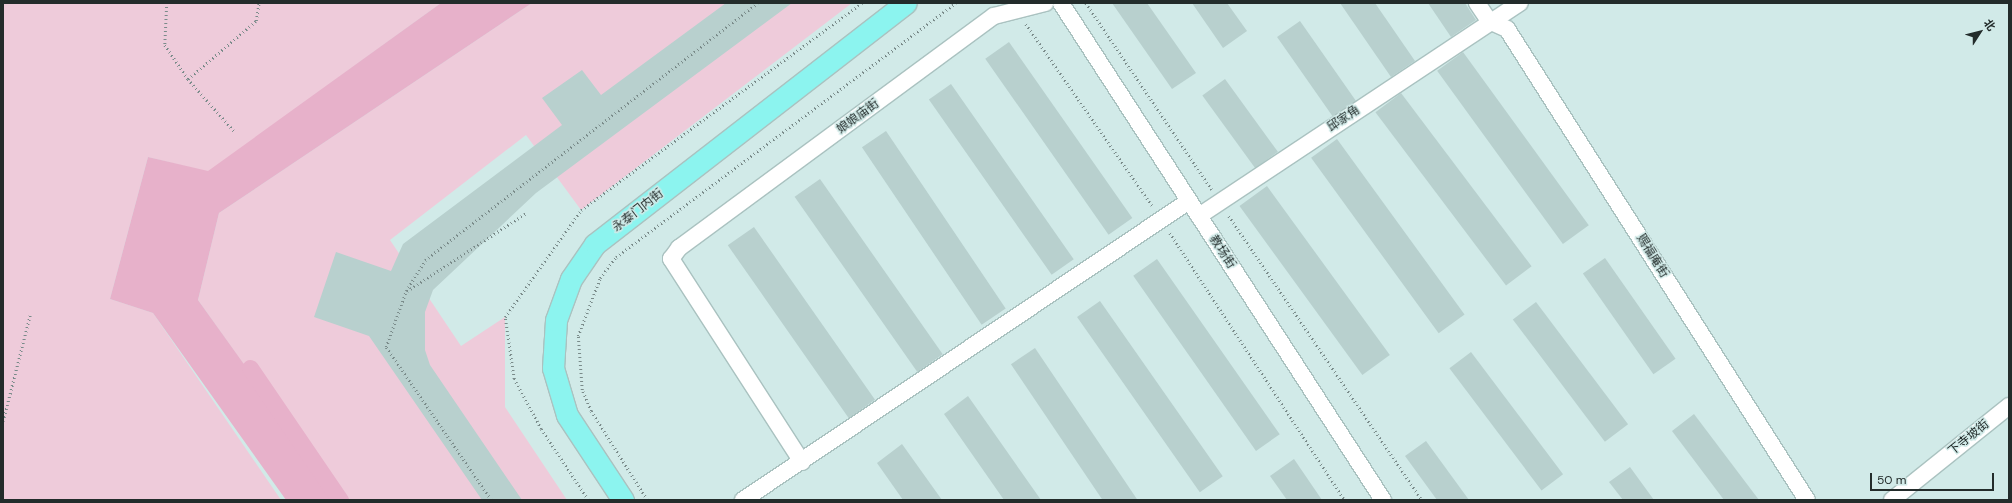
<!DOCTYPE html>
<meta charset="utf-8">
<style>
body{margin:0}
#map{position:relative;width:2012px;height:503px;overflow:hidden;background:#d1eae8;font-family:"DM Sans","Noto Sans SC",sans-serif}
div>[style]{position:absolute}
.green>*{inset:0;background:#eecbda}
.water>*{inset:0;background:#e7b1ca}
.canal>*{height:17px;margin:-8.5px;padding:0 8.5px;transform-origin:8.5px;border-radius:8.5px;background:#e7b1ca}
.building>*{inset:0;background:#b8d0ce;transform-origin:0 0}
.path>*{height:2.5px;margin-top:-1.25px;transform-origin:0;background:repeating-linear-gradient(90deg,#7a8b8a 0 1px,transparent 0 4px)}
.roads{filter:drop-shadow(1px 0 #aac2c0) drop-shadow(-1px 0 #aac2c0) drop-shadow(0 1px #aac2c0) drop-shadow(0 -1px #aac2c0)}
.minor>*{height:16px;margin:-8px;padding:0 8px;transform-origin:8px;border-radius:8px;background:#fff}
.major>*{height:21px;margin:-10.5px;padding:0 10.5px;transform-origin:10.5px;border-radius:10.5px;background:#8cf4ef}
span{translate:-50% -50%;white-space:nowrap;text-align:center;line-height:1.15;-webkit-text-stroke:3px #d1eae8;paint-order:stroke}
.street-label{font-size:12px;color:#232c2b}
.frame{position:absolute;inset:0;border:4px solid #232c2b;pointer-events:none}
.north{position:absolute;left:1960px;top:12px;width:40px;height:40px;-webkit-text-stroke:3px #d1eae8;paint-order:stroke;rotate:54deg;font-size:11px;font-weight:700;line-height:16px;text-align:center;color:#232c2b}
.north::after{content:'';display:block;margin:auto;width:14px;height:18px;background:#232c2b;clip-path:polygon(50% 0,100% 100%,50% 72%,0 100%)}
.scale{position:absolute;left:1870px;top:473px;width:124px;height:18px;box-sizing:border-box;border:2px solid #232c2b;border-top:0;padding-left:5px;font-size:12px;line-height:14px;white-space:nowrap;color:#232c2b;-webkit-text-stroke:3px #d1eae8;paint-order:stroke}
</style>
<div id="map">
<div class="green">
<div style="clip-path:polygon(3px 3px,441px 3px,208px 172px,148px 157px,110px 299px,153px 313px,281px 500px,3px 500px)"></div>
<div style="clip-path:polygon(532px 3px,852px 3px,581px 210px,526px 135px,390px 240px,461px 346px,505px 317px,505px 407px,567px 500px,340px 500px,198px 300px,219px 213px)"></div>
</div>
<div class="water">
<div style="clip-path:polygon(441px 3px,532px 3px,219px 213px,198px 300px,341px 500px,286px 500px,153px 313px,110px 299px,148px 157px,208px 171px)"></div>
</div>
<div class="canal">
<div style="left:250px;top:368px;width:160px;rotate:55.7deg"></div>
</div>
<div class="building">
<div style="clip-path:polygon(726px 3px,792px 3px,536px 193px,433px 290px,425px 312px,425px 350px,430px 365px,522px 500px,482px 500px,369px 336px,314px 317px,336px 252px,391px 271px,403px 244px,562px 125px,542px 98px,582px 70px,601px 95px)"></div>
<div style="clip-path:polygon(1112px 3px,1147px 3px,1196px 73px,1172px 89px)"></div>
<div style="clip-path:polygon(1192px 3px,1227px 3px,1247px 31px,1223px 48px)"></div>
<div style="clip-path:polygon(1340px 3px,1375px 3px,1415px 61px,1391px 77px)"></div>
<div style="clip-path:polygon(1428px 3px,1465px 3px,1476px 20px,1451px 37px)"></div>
<div style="left:1300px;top:21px;width:98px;height:28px;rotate:55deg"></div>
<div style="left:1009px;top:42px;width:215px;height:29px;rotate:55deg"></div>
<div style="left:1463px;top:52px;width:214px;height:32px;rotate:54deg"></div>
<div style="left:1225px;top:79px;width:90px;height:28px;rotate:54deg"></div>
<div style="left:951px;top:84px;width:214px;height:27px;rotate:55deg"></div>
<div style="left:1401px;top:93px;width:217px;height:32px;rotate:53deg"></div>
<div style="left:886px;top:131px;width:214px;height:29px;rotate:56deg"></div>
<div style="left:1337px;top:139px;width:217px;height:32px;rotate:54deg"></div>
<div style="left:820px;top:179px;width:214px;height:31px;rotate:55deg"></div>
<div style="left:1267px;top:186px;width:209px;height:34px;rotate:54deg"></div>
<div style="left:754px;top:227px;width:211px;height:32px;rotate:55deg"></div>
<div style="left:1605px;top:258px;width:123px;height:27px;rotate:55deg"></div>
<div style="left:1157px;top:259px;width:214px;height:29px;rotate:55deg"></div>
<div style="left:1100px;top:301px;width:214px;height:28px;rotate:55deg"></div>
<div style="left:1536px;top:302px;width:153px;height:29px;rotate:53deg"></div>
<div style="left:1035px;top:348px;width:184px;height:29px;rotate:56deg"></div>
<div style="left:1471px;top:352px;width:153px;height:27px;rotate:53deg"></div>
<div style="clip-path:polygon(968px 396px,1041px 500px,1004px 500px,944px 414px)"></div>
<div style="clip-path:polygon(1694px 414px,1759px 500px,1724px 500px,1672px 431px)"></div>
<div style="clip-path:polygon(1426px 441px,1469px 500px,1437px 500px,1405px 456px)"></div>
<div style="clip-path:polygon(902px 444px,942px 500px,903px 500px,877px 463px)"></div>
<div style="clip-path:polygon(1294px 459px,1322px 500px,1287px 500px,1270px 476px)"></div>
<div style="clip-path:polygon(1630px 467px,1654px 500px,1623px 500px,1609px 482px)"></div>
</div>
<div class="path">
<div style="left:167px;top:3px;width:42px;rotate:92.7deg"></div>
<div style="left:165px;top:45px;width:41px;rotate:55.9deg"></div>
<div style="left:188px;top:79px;width:71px;rotate:48.4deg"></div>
<div style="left:1086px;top:3px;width:225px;rotate:56deg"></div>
<div style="left:1026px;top:24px;width:223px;rotate:55.2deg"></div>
<div style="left:188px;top:79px;width:89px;rotate:-40.5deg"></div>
<div style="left:256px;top:21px;width:18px;rotate:-81deg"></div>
<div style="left:1229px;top:216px;width:343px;rotate:55.8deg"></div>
<div style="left:1170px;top:233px;width:319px;rotate:56.8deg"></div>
<div style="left:407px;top:291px;width:142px;rotate:-33.2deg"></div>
<div style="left:3px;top:421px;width:109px;rotate:-75.7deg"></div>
<div style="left:491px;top:500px;width:186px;rotate:-124.5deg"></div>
<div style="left:386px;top:347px;width:59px;rotate:-70.3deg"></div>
<div style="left:406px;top:291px;width:36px;rotate:-58deg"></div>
<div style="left:425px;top:260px;width:420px;rotate:-37.7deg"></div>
<div style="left:588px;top:500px;width:85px;rotate:-123.5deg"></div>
<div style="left:541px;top:429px;width:57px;rotate:-118.4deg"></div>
<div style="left:514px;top:379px;width:63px;rotate:-98.3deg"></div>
<div style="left:505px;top:317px;width:131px;rotate:-54.6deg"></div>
<div style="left:581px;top:210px;width:349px;rotate:-36.4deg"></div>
<div style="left:647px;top:500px;width:105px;rotate:-122.2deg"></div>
<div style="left:591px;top:411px;width:23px;rotate:-113deg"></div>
<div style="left:582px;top:390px;width:54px;rotate:-94.2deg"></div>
<div style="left:578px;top:336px;width:62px;rotate:-69.2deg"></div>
<div style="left:600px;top:278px;width:26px;rotate:-53deg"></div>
<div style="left:616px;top:257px;width:424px;rotate:-36.8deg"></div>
</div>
<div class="roads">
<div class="minor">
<div style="left:1061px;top:3px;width:592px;rotate:57.06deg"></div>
<div style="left:1477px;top:3px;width:22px;rotate:56deg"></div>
<div style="left:1489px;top:21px;width:20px;rotate:24deg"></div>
<div style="left:1507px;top:29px;width:558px;rotate:57.51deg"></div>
<div style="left:1199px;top:216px;width:385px;rotate:-33.6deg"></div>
<div style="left:802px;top:462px;width:242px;rotate:-122.8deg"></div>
<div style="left:671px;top:259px;width:14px;rotate:-54deg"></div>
<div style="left:679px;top:248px;width:391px;rotate:-36.4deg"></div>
<div style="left:994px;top:16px;width:53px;rotate:-14.3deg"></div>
<div style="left:743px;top:500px;width:537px;rotate:-33.84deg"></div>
<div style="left:1892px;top:500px;width:150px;rotate:-38.8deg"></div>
</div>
<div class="major">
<div style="left:623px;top:500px;width:102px;rotate:-123.4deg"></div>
<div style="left:567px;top:415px;width:49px;rotate:-106.6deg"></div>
<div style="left:553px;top:368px;width:48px;rotate:-86.4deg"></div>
<div style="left:556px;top:320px;width:44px;rotate:-69.9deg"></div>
<div style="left:571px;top:279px;width:42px;rotate:-55.6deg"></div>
<div style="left:595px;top:244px;width:393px;rotate:-37.8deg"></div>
</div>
</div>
<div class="street-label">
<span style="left:858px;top:117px;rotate:-36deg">娘娘庙街</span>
<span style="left:1344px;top:119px;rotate:-34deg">邱家角</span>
<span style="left:638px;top:211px;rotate:-38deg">永泰门内街</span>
<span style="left:1222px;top:252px;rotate:57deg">教场街</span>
<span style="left:1652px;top:256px;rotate:58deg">赐福庵街</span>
<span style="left:1969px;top:438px;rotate:-39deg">下寺坡街</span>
</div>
<div class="frame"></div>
<div class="north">北</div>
<div class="scale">50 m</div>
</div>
